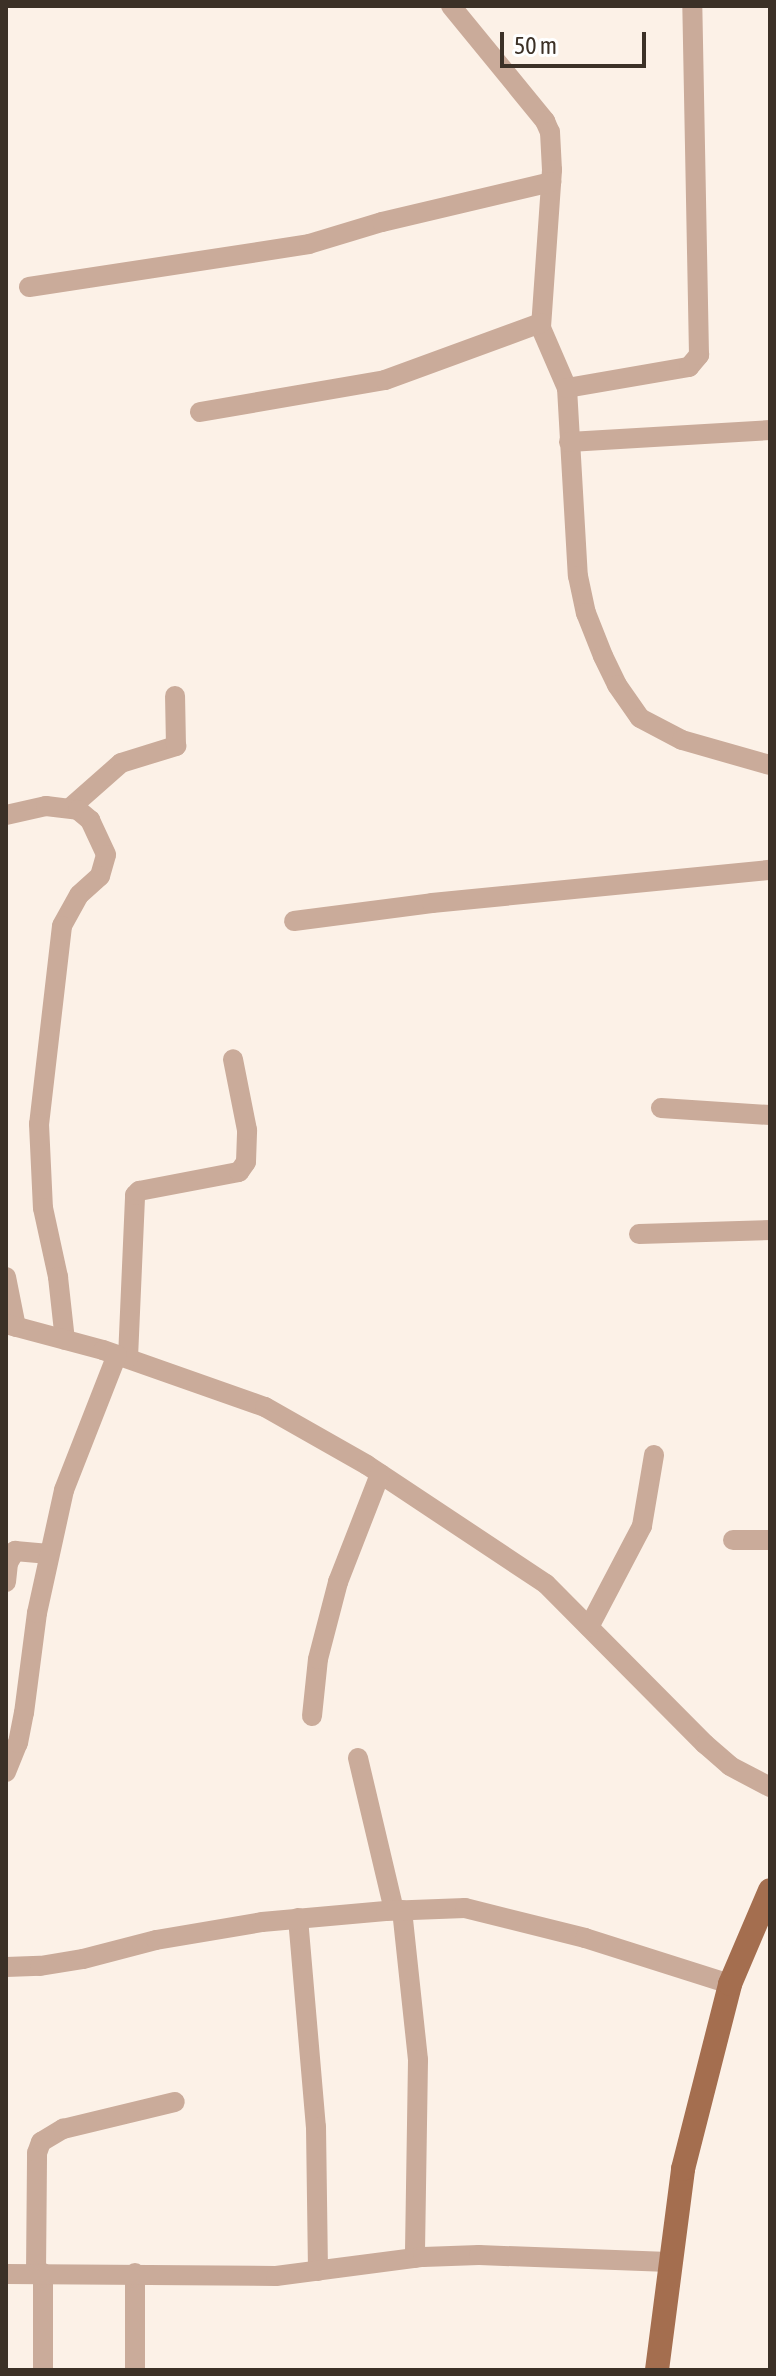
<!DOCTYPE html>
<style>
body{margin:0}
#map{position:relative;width:776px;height:2376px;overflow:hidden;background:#fcf1e7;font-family:"Asap Condensed",sans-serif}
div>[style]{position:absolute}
.minor>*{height:20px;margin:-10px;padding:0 10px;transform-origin:10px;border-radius:10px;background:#caab9a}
.major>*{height:24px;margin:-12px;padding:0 12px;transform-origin:12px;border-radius:12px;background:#a46e4f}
span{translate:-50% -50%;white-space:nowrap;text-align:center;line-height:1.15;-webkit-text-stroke:6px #fff;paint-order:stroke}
.frame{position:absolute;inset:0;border:8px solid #3c3127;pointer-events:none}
.scale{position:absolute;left:500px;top:32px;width:146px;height:36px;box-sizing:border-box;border:4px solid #3c3127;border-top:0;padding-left:10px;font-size:24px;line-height:28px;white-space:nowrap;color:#3c3127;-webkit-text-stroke:6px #fff;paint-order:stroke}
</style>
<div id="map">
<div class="minor">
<div style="left:451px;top:6px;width:149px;rotate:50.7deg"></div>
<div style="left:545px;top:121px;width:12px;rotate:66deg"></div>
<div style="left:550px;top:132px;width:38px;rotate:87deg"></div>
<div style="left:552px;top:170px;width:158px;rotate:94deg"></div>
<div style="left:541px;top:328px;width:65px;rotate:66.6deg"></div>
<div style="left:567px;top:388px;width:188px;rotate:86.7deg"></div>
<div style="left:578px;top:576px;width:38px;rotate:78deg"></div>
<div style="left:586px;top:613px;width:46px;rotate:68.4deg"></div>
<div style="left:603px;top:656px;width:32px;rotate:64deg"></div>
<div style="left:617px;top:685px;width:40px;rotate:55.1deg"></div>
<div style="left:640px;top:718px;width:47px;rotate:27.6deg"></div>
<div style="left:682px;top:740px;width:91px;rotate:15.9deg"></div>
<div style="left:29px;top:287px;width:283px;rotate:-8.7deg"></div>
<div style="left:309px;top:244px;width:76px;rotate:-16.8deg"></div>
<div style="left:382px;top:222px;width:174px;rotate:-13.3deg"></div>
<div style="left:567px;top:388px;width:124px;rotate:-9.8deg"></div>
<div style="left:689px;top:367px;width:16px;rotate:-50deg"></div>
<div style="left:699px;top:355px;width:349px;rotate:-91.1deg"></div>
<div style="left:200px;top:412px;width:188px;rotate:-9.8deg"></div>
<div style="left:385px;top:380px;width:166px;rotate:-20.1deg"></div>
<div style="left:569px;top:442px;width:201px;rotate:-3.4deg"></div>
<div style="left:70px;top:808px;width:68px;rotate:-41.4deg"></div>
<div style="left:121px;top:763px;width:58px;rotate:-17.2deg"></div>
<div style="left:176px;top:746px;width:50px;rotate:-91.1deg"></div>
<div style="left:6px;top:815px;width:41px;rotate:-12.7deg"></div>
<div style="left:46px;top:806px;width:32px;rotate:7deg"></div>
<div style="left:78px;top:810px;width:16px;rotate:40deg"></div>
<div style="left:90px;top:820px;width:38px;rotate:65deg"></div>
<div style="left:106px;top:855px;width:22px;rotate:106deg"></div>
<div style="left:100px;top:876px;width:28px;rotate:138deg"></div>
<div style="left:79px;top:895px;width:35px;rotate:119deg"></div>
<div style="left:62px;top:926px;width:199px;rotate:96.6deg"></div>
<div style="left:39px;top:1124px;width:84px;rotate:87.3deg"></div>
<div style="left:43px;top:1208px;width:71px;rotate:77.7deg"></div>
<div style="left:58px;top:1277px;width:63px;rotate:83.7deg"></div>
<div style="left:294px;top:921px;width:139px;rotate:-7.4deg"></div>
<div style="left:432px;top:903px;width:340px;rotate:-5.6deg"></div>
<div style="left:661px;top:1108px;width:109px;rotate:3.7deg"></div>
<div style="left:639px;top:1234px;width:131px;rotate:-1.7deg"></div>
<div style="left:6px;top:1277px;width:51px;rotate:78.7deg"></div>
<div style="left:6px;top:1324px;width:100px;rotate:15deg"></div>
<div style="left:103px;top:1350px;width:172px;rotate:19.4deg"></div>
<div style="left:265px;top:1407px;width:117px;rotate:29.6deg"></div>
<div style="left:367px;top:1465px;width:215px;rotate:33.6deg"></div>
<div style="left:546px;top:1584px;width:226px;rotate:45.2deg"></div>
<div style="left:705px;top:1744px;width:33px;rotate:41deg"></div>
<div style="left:730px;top:1766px;width:45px;rotate:27.7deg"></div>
<div style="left:128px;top:1358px;width:163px;rotate:-87.5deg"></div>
<div style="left:135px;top:1195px;width:6px;rotate:-45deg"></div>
<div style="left:139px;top:1191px;width:102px;rotate:-10.8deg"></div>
<div style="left:239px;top:1172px;width:12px;rotate:-55deg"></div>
<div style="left:246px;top:1162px;width:32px;rotate:-88deg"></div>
<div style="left:247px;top:1130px;width:72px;rotate:-101.2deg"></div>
<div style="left:733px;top:1540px;width:37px"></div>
<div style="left:6px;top:1582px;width:19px;rotate:-84deg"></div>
<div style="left:8px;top:1563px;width:14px;rotate:-60deg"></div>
<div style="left:15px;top:1551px;width:34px;rotate:5deg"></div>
<div style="left:589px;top:1627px;width:114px;rotate:-62.3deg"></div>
<div style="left:642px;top:1526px;width:72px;rotate:-80.4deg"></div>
<div style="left:312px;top:1716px;width:57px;rotate:-84deg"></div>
<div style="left:318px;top:1659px;width:80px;rotate:-75.4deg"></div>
<div style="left:338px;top:1582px;width:116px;rotate:-68.7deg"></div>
<div style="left:358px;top:1758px;width:156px;rotate:76.7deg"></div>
<div style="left:6px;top:1772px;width:31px;rotate:-68deg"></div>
<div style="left:18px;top:1743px;width:31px;rotate:-79deg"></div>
<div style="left:24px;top:1713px;width:101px;rotate:-82.6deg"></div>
<div style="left:37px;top:1613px;width:126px;rotate:-77.6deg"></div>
<div style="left:64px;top:1490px;width:145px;rotate:-68.6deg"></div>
<div style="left:402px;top:1910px;width:151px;rotate:83.9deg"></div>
<div style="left:418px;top:2060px;width:198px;rotate:90.9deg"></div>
<div style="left:298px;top:1918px;width:210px;rotate:85.1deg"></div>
<div style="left:316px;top:2127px;width:144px;rotate:89.2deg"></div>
<div style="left:6px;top:1967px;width:34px;rotate:-2deg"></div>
<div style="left:40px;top:1966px;width:44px;rotate:-9.2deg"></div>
<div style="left:83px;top:1959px;width:75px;rotate:-14.6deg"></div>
<div style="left:156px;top:1940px;width:108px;rotate:-9.6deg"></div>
<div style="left:262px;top:1922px;width:124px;rotate:-5.1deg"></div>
<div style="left:386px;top:1911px;width:79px;rotate:-2.2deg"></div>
<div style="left:465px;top:1908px;width:124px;rotate:14deg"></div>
<div style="left:585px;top:1938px;width:152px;rotate:17.6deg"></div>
<div style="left:36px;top:2273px;width:120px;rotate:-89.5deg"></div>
<div style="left:37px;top:2153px;width:12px;rotate:-70deg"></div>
<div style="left:41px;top:2142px;width:26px;rotate:-31deg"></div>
<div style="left:63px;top:2129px;width:115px;rotate:-13.6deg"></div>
<div style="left:43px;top:2273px;width:97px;rotate:90deg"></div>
<div style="left:135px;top:2273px;width:97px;rotate:90deg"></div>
<div style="left:6px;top:2274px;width:270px;rotate:0.4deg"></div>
<div style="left:276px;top:2276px;width:148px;rotate:-7.4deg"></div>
<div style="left:423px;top:2257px;width:56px;rotate:-2deg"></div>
<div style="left:479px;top:2255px;width:190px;rotate:2.1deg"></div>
</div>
<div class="major">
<div style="left:657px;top:2370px;width:203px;rotate:-82.6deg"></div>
<div style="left:683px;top:2169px;width:191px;rotate:-75.7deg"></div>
<div style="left:730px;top:1984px;width:102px;rotate:-66.9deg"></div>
</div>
<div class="frame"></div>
<div class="scale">50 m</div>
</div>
